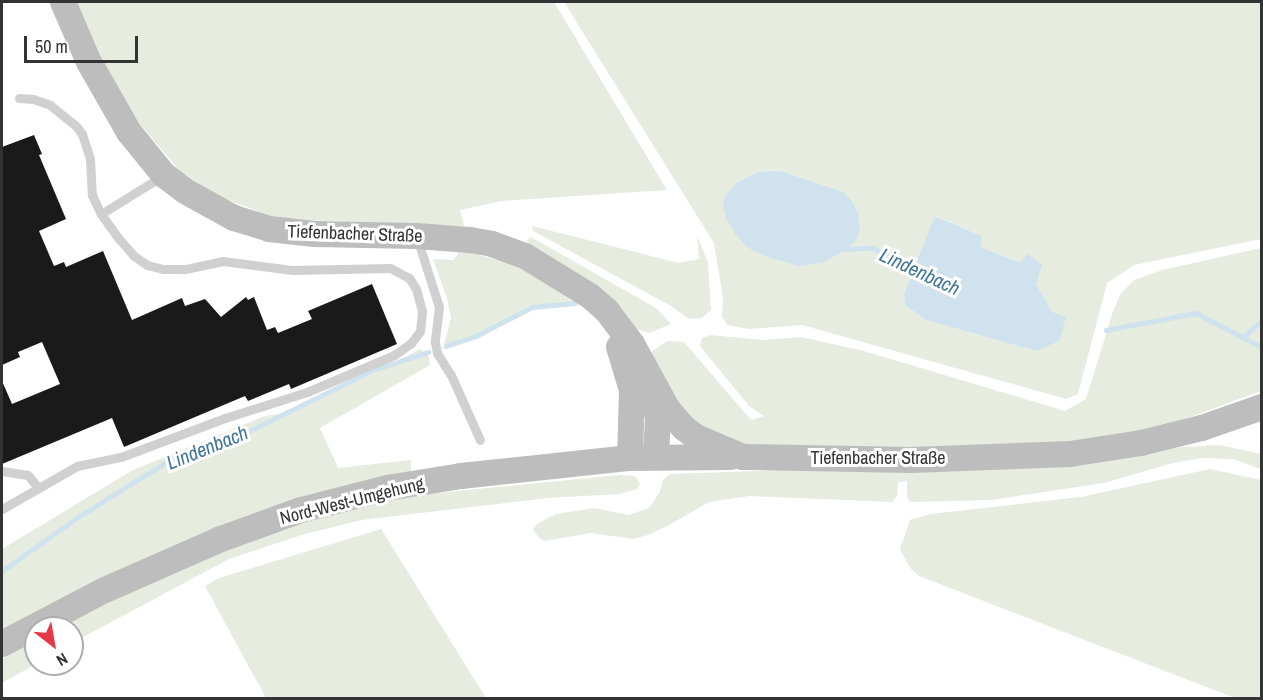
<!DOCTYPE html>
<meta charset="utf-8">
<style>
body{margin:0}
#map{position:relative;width:1263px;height:700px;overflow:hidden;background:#fff;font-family:"Archivo Narrow",sans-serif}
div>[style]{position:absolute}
.green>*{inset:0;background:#e6ecdf}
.water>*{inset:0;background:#cfe2ee}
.stream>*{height:4.5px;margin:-2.25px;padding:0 2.25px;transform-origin:2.25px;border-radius:2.25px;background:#cfe2ee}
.building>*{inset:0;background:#1a1a1a}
.service>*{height:9px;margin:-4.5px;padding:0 4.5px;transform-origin:4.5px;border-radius:4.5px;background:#d0d0d0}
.secondary>*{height:26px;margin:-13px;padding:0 13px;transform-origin:13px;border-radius:13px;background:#bdbdbd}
span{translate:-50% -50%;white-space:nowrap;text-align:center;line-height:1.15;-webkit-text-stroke:6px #fff;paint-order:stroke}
.street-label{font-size:18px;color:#333}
.water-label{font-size:20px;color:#3f7597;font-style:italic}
.frame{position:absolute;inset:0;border:3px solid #333;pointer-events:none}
.north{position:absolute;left:24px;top:616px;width:60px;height:60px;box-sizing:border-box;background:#fff;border:2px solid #adadad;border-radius:50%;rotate:149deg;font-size:16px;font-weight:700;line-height:24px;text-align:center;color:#333}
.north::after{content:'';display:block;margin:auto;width:21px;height:27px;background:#e63946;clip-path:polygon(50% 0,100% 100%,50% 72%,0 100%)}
.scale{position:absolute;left:24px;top:36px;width:114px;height:27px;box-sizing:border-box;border:3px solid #333;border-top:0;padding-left:8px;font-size:18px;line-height:21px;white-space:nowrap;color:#333;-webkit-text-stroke:4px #fff;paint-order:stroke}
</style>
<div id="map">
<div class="green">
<div style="clip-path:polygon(77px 2px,554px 2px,667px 190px,501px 201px,460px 210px,464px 226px,278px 219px,215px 195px,179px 170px,122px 103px)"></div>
<div style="clip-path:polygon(evenodd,564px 2px,1261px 2px,1261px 239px,1134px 265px,1107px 283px,1078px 394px,1066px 399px,802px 325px,749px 329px,727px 325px,722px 317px,723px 298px,714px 243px,564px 2px,936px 216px,982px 236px,979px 247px,1020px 263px,1036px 284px,1052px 313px,1036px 351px,926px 320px,905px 305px,904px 294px,936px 216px)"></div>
<div style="clip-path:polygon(532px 226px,679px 263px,699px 259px,697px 236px,708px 262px,711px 310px,702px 318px,689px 319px,671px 306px,533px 231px)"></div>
<div style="clip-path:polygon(531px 237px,656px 308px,671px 324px,649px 333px,630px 327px,557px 263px,526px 241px)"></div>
<div style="clip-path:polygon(1261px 248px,1261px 391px,1161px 428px,1068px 442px,897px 450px,749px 446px,707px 433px,682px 417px,651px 352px,667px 341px,684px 342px,751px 420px,764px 416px,749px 406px,700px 346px,702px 338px,710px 335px,764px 340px,801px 337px,864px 351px,1065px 411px,1086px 399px,1113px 311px,1121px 293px,1134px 280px,1162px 270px)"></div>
<div style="clip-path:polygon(460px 250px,524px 267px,577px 305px,533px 309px,477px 338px,443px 349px,451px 318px,447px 298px,433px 259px,454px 260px)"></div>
<div style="clip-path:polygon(420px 349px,429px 357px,430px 365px,320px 428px,338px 468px,411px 460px,411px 478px,2px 637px,2px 549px,133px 470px,265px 416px,290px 412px,381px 370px)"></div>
<div style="clip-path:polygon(1220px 445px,1261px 454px,1261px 469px,1233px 459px,1202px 458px,1173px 463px,1104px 483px,992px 500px,910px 502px,907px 497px,907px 481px,898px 482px,897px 496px,892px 502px,749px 496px,709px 502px,669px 525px,648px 535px,633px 539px,591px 533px,545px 541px,539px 538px,533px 529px,538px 523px,556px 514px,595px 508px,628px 515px,649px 508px,660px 492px,663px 480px,670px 474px,1105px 459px,1183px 447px)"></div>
<div style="clip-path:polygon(1210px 469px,1261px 480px,1261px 698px,1235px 698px,919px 576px,910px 568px,900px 549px,910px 520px,931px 514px,1081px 497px)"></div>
<div style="clip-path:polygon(619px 475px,635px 476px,640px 484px,637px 489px,620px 494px,547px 498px,362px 520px,305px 534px,229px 559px,72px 643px,72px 628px,57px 628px,227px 546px,309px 519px,417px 495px)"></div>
<div style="clip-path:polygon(381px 529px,486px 698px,266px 698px,205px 586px,219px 578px)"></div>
<div style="clip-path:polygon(36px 638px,36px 664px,2px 683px,2px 659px)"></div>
</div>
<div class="water">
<div style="clip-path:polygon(780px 171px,843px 192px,852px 201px,858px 214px,860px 229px,856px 240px,844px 251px,824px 262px,799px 266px,764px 256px,747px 247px,735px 234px,727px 220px,723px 207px,725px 196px,736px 183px,758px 172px)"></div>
<div style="clip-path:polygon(935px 216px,982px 236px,980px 247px,1020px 263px,1027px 254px,1042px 265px,1036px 284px,1052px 312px,1066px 317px,1059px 341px,1036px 351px,926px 320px,905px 305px,904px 294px)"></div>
</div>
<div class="stream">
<div style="left:839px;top:249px;width:34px;rotate:-2deg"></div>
<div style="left:873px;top:248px;width:53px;rotate:25.6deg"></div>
<div style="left:1106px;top:330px;width:92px;rotate:-10.7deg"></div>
<div style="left:1196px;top:313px;width:74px;rotate:27.3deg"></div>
<div style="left:1244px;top:336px;width:23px;rotate:-40deg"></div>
<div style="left:446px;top:346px;width:32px;rotate:-18deg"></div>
<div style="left:476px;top:336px;width:63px;rotate:-27.4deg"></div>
<div style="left:532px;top:307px;width:43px;rotate:-5.3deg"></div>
<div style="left:2px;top:571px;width:93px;rotate:-35.4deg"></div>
<div style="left:78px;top:517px;width:110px;rotate:-31.9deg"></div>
<div style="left:171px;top:459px;width:56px;rotate:-16.5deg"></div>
<div style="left:225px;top:443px;width:165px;rotate:-26.3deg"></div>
<div style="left:373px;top:370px;width:58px;rotate:-18.1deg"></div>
</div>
<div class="building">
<div style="clip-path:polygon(34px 135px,42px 154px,39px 155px,66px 219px,39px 231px,54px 266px,64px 262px,66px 267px,103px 251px,132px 320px,182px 298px,185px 306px,205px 299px,221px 317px,246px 297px,248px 300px,254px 297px,267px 330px,275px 327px,278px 333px,312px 319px,308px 311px,372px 284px,397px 344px,291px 389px,289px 384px,248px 401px,245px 396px,124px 447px,112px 418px,2px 464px,2px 381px,12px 404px,60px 384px,42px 342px,18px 352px,20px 357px,2px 365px,2px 147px)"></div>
</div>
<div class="service">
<div style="left:19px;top:98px;width:14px;rotate:4deg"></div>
<div style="left:33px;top:99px;width:18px;rotate:19deg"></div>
<div style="left:50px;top:105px;width:33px;rotate:39deg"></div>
<div style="left:76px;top:126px;width:10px;rotate:53deg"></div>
<div style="left:82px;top:134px;width:26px;rotate:72deg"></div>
<div style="left:90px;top:159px;width:36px;rotate:87deg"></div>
<div style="left:92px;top:195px;width:21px;rotate:65deg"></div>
<div style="left:417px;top:238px;width:72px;rotate:72.3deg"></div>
<div style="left:439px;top:307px;width:35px;rotate:97deg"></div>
<div style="left:435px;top:342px;width:11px;rotate:80deg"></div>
<div style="left:437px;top:353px;width:26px;rotate:58deg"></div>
<div style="left:451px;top:375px;width:71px;rotate:66deg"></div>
<div style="left:2px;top:471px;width:26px;rotate:9deg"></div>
<div style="left:28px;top:475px;width:16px;rotate:52deg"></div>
<div style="left:2px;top:509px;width:86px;rotate:-29.8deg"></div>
<div style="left:77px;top:466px;width:45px;rotate:-11.6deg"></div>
<div style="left:121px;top:457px;width:111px;rotate:-20.6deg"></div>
<div style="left:225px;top:418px;width:86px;rotate:-17.6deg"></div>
<div style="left:307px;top:392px;width:95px;rotate:-23deg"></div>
<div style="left:394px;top:355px;width:21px;rotate:-35deg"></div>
<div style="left:411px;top:343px;width:15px;rotate:-53deg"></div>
<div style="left:420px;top:331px;width:20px;rotate:-84deg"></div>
<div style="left:422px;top:311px;width:23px;rotate:-105deg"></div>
<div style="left:416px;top:289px;width:13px;rotate:-122deg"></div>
<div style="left:409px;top:278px;width:21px;rotate:-152deg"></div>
<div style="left:390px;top:268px;width:98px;rotate:178.8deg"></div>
<div style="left:292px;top:270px;width:70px;rotate:-172.6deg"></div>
<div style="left:223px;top:261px;width:40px;rotate:168deg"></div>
<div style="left:184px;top:269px;width:21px;rotate:180deg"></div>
<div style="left:163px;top:269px;width:16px;rotate:-166deg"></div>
<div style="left:147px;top:265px;width:16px;rotate:-145deg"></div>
<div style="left:134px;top:256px;width:23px;rotate:-131deg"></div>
<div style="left:119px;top:239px;width:31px;rotate:-126deg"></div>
<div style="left:101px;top:214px;width:72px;rotate:-31.9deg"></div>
</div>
<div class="secondary">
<div style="left:63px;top:2px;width:65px;rotate:66.6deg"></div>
<div style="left:89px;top:62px;width:81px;rotate:60.3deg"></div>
<div style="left:129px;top:132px;width:55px;rotate:50.9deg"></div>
<div style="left:164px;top:175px;width:26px;rotate:37deg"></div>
<div style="left:185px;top:191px;width:56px;rotate:28.9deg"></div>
<div style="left:234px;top:218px;width:37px;rotate:17deg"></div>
<div style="left:269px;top:229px;width:46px;rotate:6.2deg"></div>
<div style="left:315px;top:234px;width:101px;rotate:1.1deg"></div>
<div style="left:416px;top:236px;width:54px;rotate:4.2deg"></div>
<div style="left:470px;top:240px;width:22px;rotate:10deg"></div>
<div style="left:492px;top:244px;width:35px;rotate:20deg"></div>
<div style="left:525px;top:256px;width:76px;rotate:31.6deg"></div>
<div style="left:590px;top:296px;width:23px;rotate:41deg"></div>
<div style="left:607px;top:311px;width:41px;rotate:52.9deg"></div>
<div style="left:632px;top:344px;width:73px;rotate:61.3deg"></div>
<div style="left:667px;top:408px;width:26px;rotate:50deg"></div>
<div style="left:684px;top:428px;width:15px;rotate:37deg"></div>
<div style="left:696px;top:437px;width:51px;rotate:23.1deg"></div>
<div style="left:743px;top:457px;width:168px;rotate:1deg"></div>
<div style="left:911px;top:460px;width:159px;rotate:-2.2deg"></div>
<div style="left:1070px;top:454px;width:72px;rotate:-8.8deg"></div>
<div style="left:1141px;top:443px;width:63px;rotate:-13.8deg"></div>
<div style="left:1202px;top:428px;width:64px;rotate:-19.3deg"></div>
<div style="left:619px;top:347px;width:45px;rotate:73.2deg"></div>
<div style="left:632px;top:390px;width:68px;rotate:91.7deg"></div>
<div style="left:653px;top:391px;width:27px;rotate:80deg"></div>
<div style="left:658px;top:418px;width:39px;rotate:93deg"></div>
<div style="left:2px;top:644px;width:116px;rotate:-27.7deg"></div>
<div style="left:105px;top:590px;width:127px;rotate:-23.7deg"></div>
<div style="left:221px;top:539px;width:85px;rotate:-19.9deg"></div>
<div style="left:301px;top:510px;width:89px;rotate:-14.3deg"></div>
<div style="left:387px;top:488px;width:75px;rotate:-9.2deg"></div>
<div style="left:461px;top:476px;width:170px;rotate:-6.1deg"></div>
<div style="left:630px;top:458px;width:100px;rotate:-0.6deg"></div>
</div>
<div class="street-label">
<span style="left:355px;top:234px;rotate:2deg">Tiefenbacher Straße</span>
<span style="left:878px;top:458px">Tiefenbacher Straße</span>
<span style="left:352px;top:501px;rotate:-14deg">Nord-West-Umgehung</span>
</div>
<div class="water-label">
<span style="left:920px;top:271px;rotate:25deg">Lindenbach</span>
<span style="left:207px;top:447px;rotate:-22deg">Lindenbach</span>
</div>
<div class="frame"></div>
<div class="north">N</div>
<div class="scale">50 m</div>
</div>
